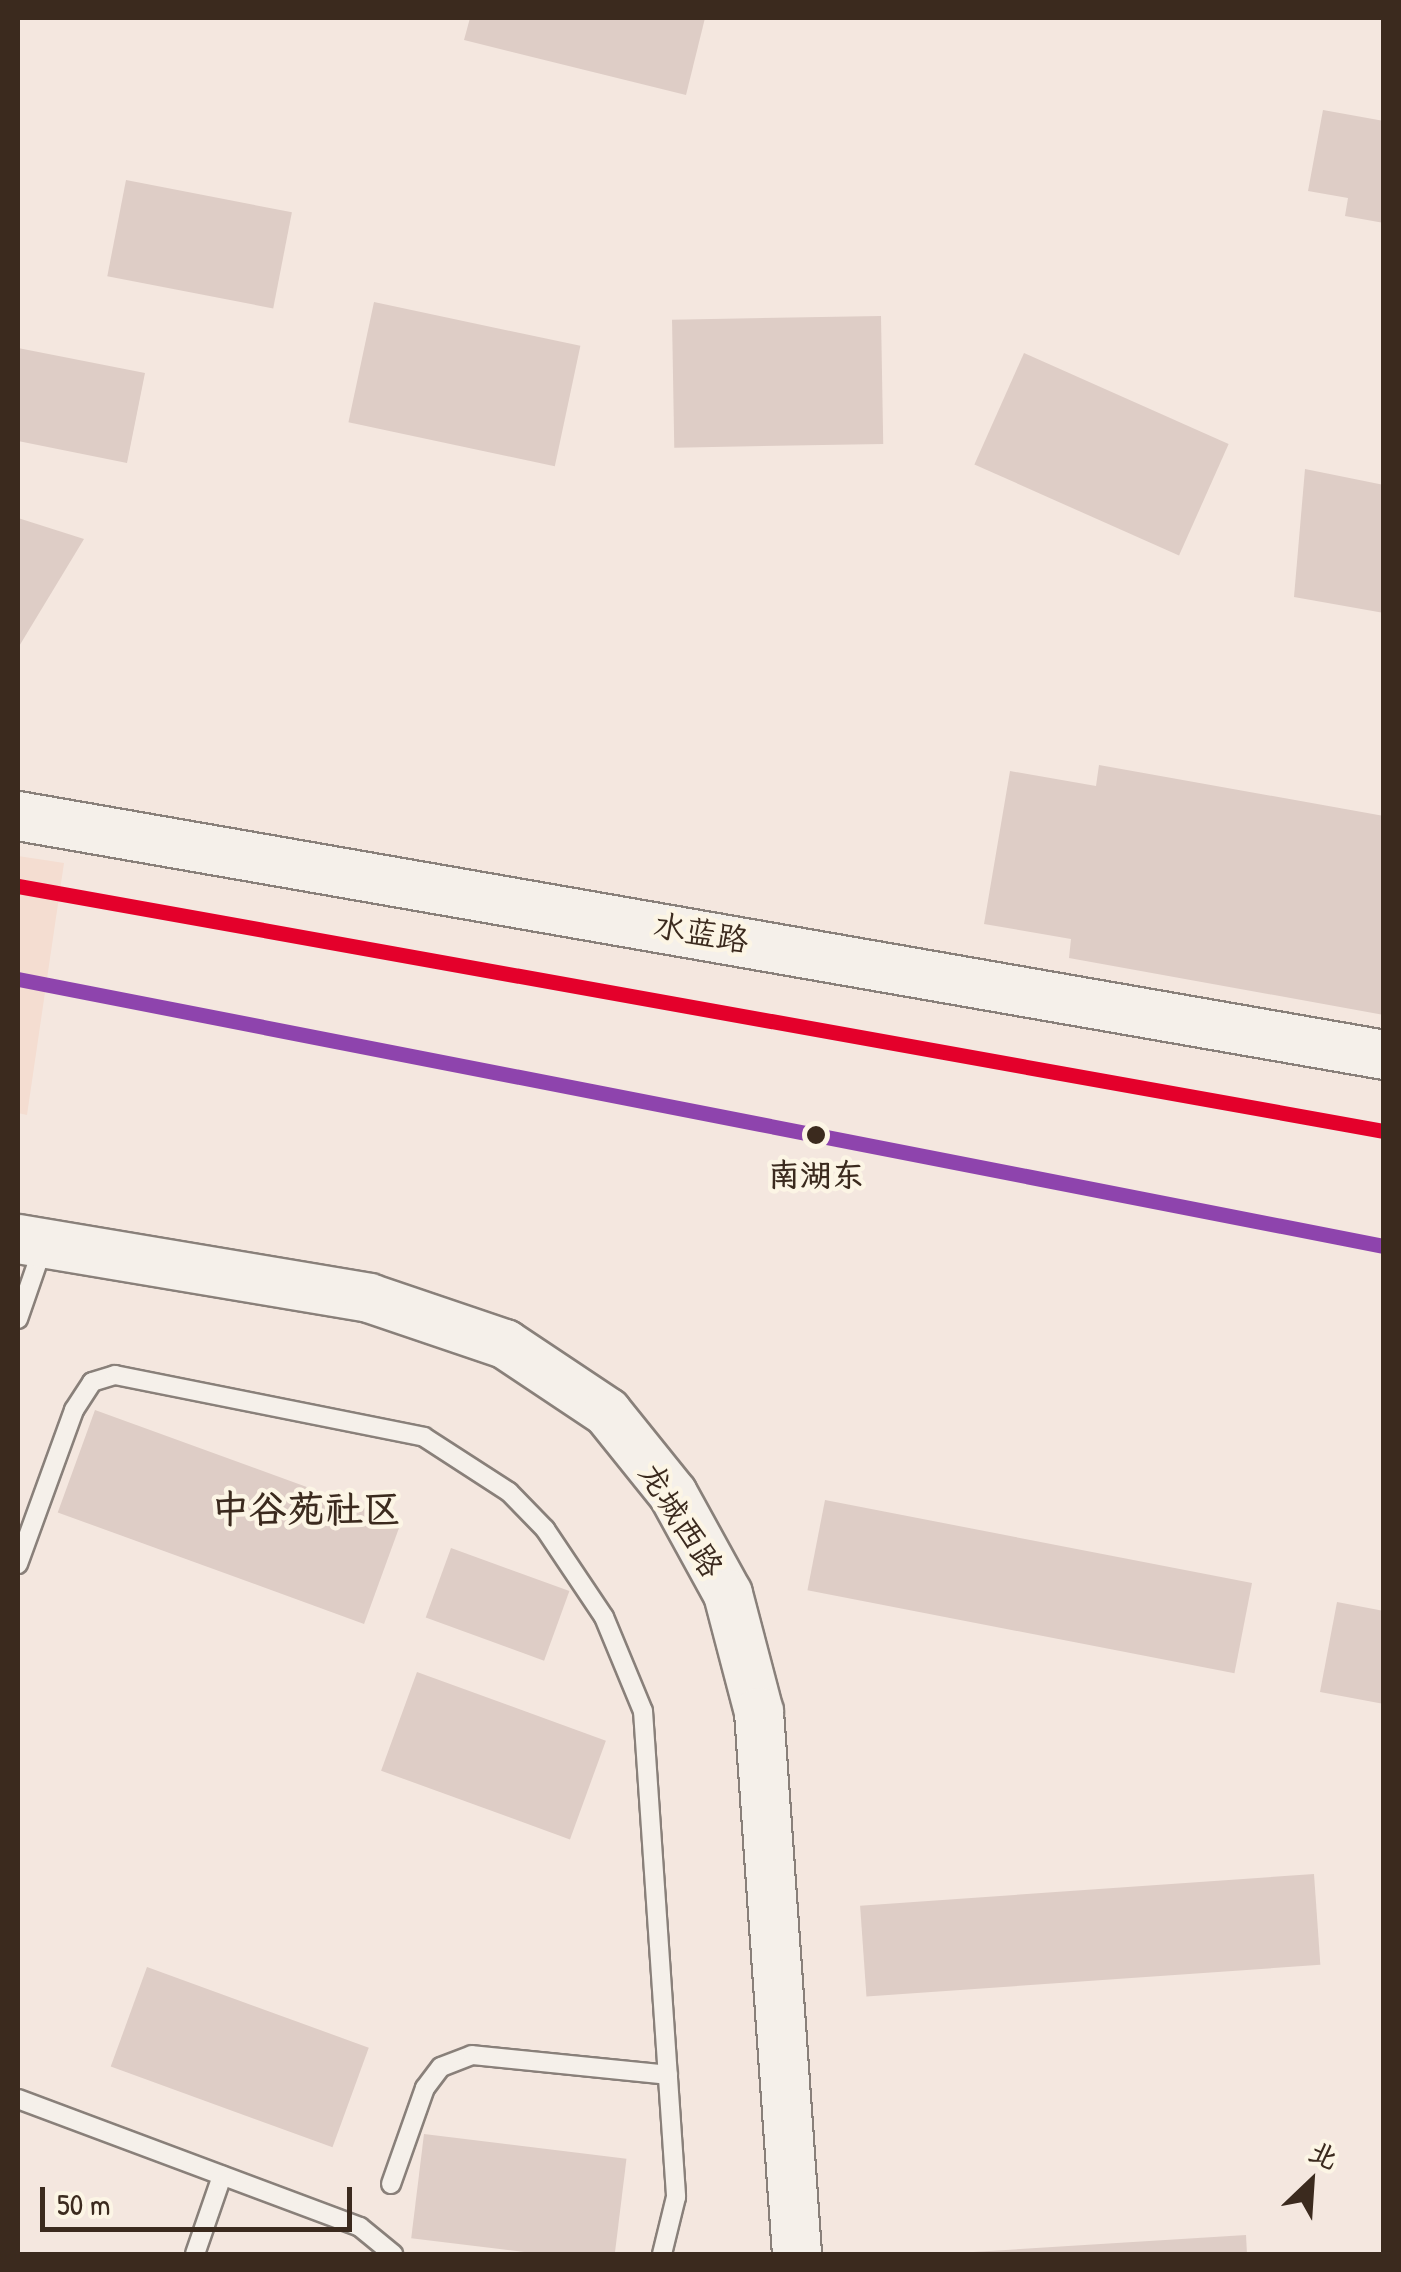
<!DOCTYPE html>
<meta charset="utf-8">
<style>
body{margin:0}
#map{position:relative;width:1401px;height:2272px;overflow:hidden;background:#f4e7df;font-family:"Patrick Hand","LXGW WenKai TC",sans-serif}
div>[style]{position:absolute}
.built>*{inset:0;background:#f4ddd1}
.building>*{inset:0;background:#decdc6;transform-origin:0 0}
.roads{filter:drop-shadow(2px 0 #89807a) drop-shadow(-2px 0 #89807a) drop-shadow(0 2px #89807a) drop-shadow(0 -2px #89807a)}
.lane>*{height:18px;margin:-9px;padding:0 9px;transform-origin:9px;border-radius:9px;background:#f5f0ea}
.secondary>*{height:48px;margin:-24px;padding:0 24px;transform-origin:24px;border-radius:24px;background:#f5f0ea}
.rail-1>*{height:15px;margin:-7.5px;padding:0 7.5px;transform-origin:7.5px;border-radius:7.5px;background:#8e44ad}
.rail-2>*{height:15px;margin:-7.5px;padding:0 7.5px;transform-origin:7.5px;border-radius:7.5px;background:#e4002b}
.dots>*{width:28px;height:28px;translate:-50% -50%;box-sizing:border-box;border:5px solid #fcf5e5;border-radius:50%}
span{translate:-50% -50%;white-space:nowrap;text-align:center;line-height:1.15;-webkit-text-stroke:9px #fcf5e5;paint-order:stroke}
.street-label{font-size:32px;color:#3b2a1e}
.stop-label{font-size:32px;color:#3b2a1e;font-weight:700}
.quarter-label{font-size:38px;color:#3b2a1e;font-weight:700}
.frame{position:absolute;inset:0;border:20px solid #3b2a1e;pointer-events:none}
.north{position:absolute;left:1261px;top:2132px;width:100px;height:100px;-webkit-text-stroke:8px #fcf5e5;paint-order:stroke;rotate:25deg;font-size:28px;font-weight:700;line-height:40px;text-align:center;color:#3b2a1e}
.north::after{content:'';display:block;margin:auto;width:35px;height:45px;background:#3b2a1e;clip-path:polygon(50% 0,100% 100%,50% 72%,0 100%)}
.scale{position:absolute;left:40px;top:2187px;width:312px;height:45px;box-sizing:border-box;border:5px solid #3b2a1e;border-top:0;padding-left:12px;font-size:30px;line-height:35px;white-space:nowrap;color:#3b2a1e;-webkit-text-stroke:8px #fcf5e5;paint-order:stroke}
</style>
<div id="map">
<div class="built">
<div style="clip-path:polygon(18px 856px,64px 863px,27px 1115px,18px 1113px)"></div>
</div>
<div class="building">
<div style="clip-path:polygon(470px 18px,705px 18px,686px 95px,464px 40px)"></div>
<div style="clip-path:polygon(1323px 110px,1384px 121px,1384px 223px,1345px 216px,1348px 198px,1308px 191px)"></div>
<div style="left:126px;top:180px;width:169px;height:98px;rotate:11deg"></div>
<div style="left:374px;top:302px;width:211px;height:123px;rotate:12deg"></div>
<div style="left:881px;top:316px;width:128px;height:209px;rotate:89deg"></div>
<div style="clip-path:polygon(18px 348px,145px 373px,127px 463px,18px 441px)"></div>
<div style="left:1024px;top:353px;width:224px;height:122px;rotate:24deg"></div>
<div style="clip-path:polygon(1305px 469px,1384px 485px,1384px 613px,1294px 597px)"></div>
<div style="clip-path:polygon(18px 518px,84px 539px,18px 648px)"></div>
<div style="clip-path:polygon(1099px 765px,1384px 816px,1384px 1015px,1069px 958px,1071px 939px,984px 924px,1010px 771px,1096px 786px)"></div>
<div style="left:95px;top:1410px;width:326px;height:109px;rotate:20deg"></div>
<div style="left:825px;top:1500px;width:435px;height:92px;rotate:11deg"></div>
<div style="left:451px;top:1548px;width:126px;height:74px;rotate:20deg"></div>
<div style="clip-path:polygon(1337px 1602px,1384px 1611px,1384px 1704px,1320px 1692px)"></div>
<div style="left:417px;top:1672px;width:201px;height:105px;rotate:20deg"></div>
<div style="left:1314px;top:1874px;width:91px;height:455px;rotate:86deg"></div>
<div style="left:147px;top:1967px;width:236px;height:106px;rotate:20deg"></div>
<div style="left:424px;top:2134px;width:204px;height:105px;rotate:7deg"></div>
<div style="clip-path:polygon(1246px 2235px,1247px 2254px,974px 2254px,973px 2252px)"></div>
</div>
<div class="roads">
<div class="lane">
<div style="left:18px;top:1319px;width:79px;rotate:-70.9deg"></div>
<div style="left:18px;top:1564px;width:164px;rotate:-70deg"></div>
<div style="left:74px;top:1410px;width:33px;rotate:-57deg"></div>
<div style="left:92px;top:1382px;width:24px;rotate:-17deg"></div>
<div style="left:115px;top:1375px;width:315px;rotate:11.3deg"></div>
<div style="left:424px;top:1437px;width:101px;rotate:32.9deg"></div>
<div style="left:509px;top:1492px;width:52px;rotate:45.8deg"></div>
<div style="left:545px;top:1529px;width:106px;rotate:56.2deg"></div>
<div style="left:604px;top:1617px;width:102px;rotate:67.5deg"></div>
<div style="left:643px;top:1711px;width:487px;rotate:86.1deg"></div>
<div style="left:676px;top:2197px;width:59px;rotate:103.8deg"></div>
<div style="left:18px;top:2099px;width:365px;rotate:20.5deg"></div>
<div style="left:360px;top:2227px;width:43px;rotate:39.3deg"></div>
<div style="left:391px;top:2184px;width:102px;rotate:-70.5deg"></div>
<div style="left:425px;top:2088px;width:26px;rotate:-53deg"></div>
<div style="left:441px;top:2067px;width:33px;rotate:-21deg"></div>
<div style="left:472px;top:2055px;width:197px;rotate:5.8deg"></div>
<div style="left:195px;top:2254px;width:83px;rotate:-70.9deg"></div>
</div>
<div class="secondary">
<div style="left:18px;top:816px;width:1387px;rotate:9.92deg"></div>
<div style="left:18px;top:1239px;width:356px;rotate:9.5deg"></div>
<div style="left:369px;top:1298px;width:144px;rotate:18.7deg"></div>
<div style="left:505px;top:1344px;width:123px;rotate:33.7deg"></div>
<div style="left:607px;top:1412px;width:105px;rotate:51.2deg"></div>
<div style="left:673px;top:1494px;width:114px;rotate:61.2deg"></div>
<div style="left:728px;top:1594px;width:122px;rotate:75.3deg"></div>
<div style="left:759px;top:1712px;width:543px;rotate:85.99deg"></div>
</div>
</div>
<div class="rail-1">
<div style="left:18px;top:979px;width:1392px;rotate:11.06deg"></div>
</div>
<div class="rail-2">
<div style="left:18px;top:886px;width:1388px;rotate:10.17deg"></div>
</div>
<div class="dots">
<div style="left:816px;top:1135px;background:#3b2a1e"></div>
</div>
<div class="street-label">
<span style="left:701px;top:933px;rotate:10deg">水蓝路</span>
<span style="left:681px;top:1520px;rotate:58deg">龙城西路</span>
</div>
<div class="stop-label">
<span style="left:816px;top:1175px">南湖东</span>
</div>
<div class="quarter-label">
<span style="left:306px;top:1509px">中谷苑社区</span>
</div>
<div class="frame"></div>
<div class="north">北</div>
<div class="scale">50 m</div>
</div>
